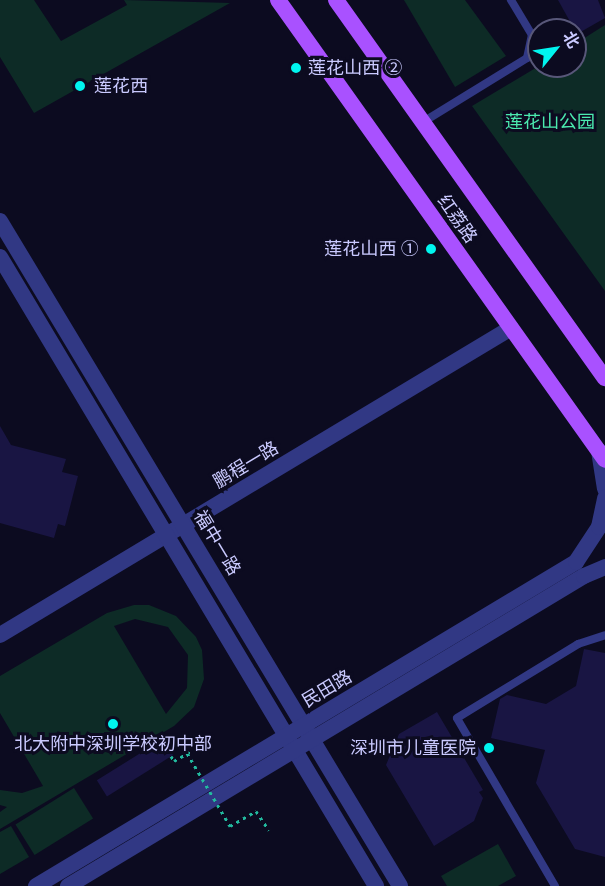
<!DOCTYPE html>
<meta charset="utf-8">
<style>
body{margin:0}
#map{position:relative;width:605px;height:886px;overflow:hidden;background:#0c0b20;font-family:Poppins,"Noto Sans SC",sans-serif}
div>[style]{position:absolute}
.green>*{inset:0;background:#0d2b26;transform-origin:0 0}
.building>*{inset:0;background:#191543;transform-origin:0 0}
.path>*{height:3px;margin-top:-1.5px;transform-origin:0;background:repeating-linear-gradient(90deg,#22bb9f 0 3px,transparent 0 7.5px)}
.service>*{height:8px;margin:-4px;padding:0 4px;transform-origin:4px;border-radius:4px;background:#313884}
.minor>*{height:16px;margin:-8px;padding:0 8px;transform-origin:8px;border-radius:8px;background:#313884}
.tertiary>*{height:16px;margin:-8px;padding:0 8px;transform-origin:8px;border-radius:8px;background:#313884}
.primary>*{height:16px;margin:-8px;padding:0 8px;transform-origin:8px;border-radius:8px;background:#a951ff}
.path-bridge>*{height:3px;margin-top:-1.5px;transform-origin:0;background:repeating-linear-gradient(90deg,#22bb9f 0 3px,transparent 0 7.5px)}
.dots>*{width:16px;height:16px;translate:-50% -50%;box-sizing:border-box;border:3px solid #0c0b20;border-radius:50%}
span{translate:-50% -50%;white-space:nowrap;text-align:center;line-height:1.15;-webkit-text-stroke:6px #0c0b20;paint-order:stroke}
.poi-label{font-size:18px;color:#cacaff}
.left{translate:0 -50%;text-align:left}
.right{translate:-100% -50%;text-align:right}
.park-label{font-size:18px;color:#4beaaf}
.street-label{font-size:18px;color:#cacaff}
.north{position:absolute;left:527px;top:18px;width:60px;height:60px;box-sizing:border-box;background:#0c0b20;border:2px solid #585779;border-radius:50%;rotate:60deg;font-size:16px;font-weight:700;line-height:24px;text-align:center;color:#cacaff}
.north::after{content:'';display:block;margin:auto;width:21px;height:27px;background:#00f5ef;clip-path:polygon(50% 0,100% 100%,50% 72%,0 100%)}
</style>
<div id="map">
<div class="green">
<div style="clip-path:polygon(0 0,34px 0,61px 41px,127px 5px,124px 0,230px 3px,34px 113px,0 57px)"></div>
<div style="clip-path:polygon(404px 0,465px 0,506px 56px,455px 87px)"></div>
<div style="clip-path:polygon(605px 25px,605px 291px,472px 106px,539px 66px,575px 66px,575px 44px)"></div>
<div style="clip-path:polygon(evenodd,134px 605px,149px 605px,176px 616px,196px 637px,202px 650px,204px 679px,194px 707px,174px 726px,0 829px,0 812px,7px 807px,0 805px,0 790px,22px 793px,43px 786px,0 713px,0 676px,107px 613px,134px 605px,135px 619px,168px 627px,188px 655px,187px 688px,166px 714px,114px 626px,135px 619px)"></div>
<div style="left:74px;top:788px;width:36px;height:69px;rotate:58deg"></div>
<div style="clip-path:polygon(11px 826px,29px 857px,0 874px,0 832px)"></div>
<div style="clip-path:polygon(498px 844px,516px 876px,498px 886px,447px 886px,441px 876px)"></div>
</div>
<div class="building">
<div style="clip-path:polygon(558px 0,598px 0,605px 18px,577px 34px)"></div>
<div style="clip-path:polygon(0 426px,11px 445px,66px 459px,62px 472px,78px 476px,65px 526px,58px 524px,54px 538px,0 523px)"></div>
<div style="clip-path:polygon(584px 649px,605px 653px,605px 857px,575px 849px,536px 783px,545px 750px,491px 738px,500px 699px,507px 695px,546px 704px,576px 686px)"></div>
<div style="clip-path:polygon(437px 712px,483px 790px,479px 792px,483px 798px,474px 821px,434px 846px,386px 765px,399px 734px)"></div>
<div style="left:163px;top:739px;width:19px;height:78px;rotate:58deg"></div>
</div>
<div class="path">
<div style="left:171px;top:756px;width:6px;rotate:59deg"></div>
<div style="left:174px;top:761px;width:39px;rotate:-30deg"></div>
<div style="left:230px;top:826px;width:30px;rotate:-30deg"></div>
<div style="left:256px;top:811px;width:23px;rotate:56deg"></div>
</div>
<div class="service">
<div style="left:423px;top:122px;width:122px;rotate:-31.6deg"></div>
<div style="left:527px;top:58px;width:24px;rotate:-78deg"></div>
<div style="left:532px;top:35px;width:41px;rotate:-121deg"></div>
<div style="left:555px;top:886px;width:194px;rotate:-120.3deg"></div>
<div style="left:457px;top:718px;width:142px;rotate:-31.4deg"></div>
<div style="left:578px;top:644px;width:28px;rotate:-18deg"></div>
</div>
<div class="minor">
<div style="left:0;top:635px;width:596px;rotate:-31deg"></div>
</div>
<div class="tertiary">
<div style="left:0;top:221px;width:776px;rotate:58.97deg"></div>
<div style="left:0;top:257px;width:733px;rotate:59.13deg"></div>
<div style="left:599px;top:451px;width:38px;rotate:81deg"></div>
<div style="left:36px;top:886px;width:630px;rotate:-30.96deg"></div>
<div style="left:576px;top:562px;width:42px;rotate:-56.7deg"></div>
<div style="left:599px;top:527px;width:30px;rotate:-78deg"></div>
<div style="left:68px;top:886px;width:602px;rotate:-31deg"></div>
<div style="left:584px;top:576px;width:23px;rotate:-23deg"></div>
</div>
<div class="primary">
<div style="left:278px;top:0;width:564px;rotate:54.59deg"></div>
<div style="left:336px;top:0;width:464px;rotate:54.6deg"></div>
</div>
<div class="path-bridge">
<div style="left:187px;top:753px;width:85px;rotate:59.5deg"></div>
</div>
<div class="dots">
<div style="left:296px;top:68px;background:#00f5ef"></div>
<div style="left:80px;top:86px;background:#00f5ef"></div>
<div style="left:431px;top:249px;background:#00f5ef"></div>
<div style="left:113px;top:724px;background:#00f5ef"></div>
<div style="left:489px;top:748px;background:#00f5ef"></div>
</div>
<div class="poi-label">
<span class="left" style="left:308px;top:68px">莲花山西 ②</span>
<span class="left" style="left:94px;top:86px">莲花西</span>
<span class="right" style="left:419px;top:249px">莲花山西 ①</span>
<span style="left:113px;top:744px">北大附中深圳学校初中部</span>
<span class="right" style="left:476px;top:748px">深圳市儿童医院</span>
</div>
<div class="park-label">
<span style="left:550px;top:122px">莲花山公园</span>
</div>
<div class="street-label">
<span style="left:457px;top:219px;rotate:55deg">红荔路</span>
<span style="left:246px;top:465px;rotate:-31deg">鹏程一路</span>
<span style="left:217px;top:543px;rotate:59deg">福中一路</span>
<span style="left:327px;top:689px;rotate:-31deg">民田路</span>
</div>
<div class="north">北</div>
</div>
